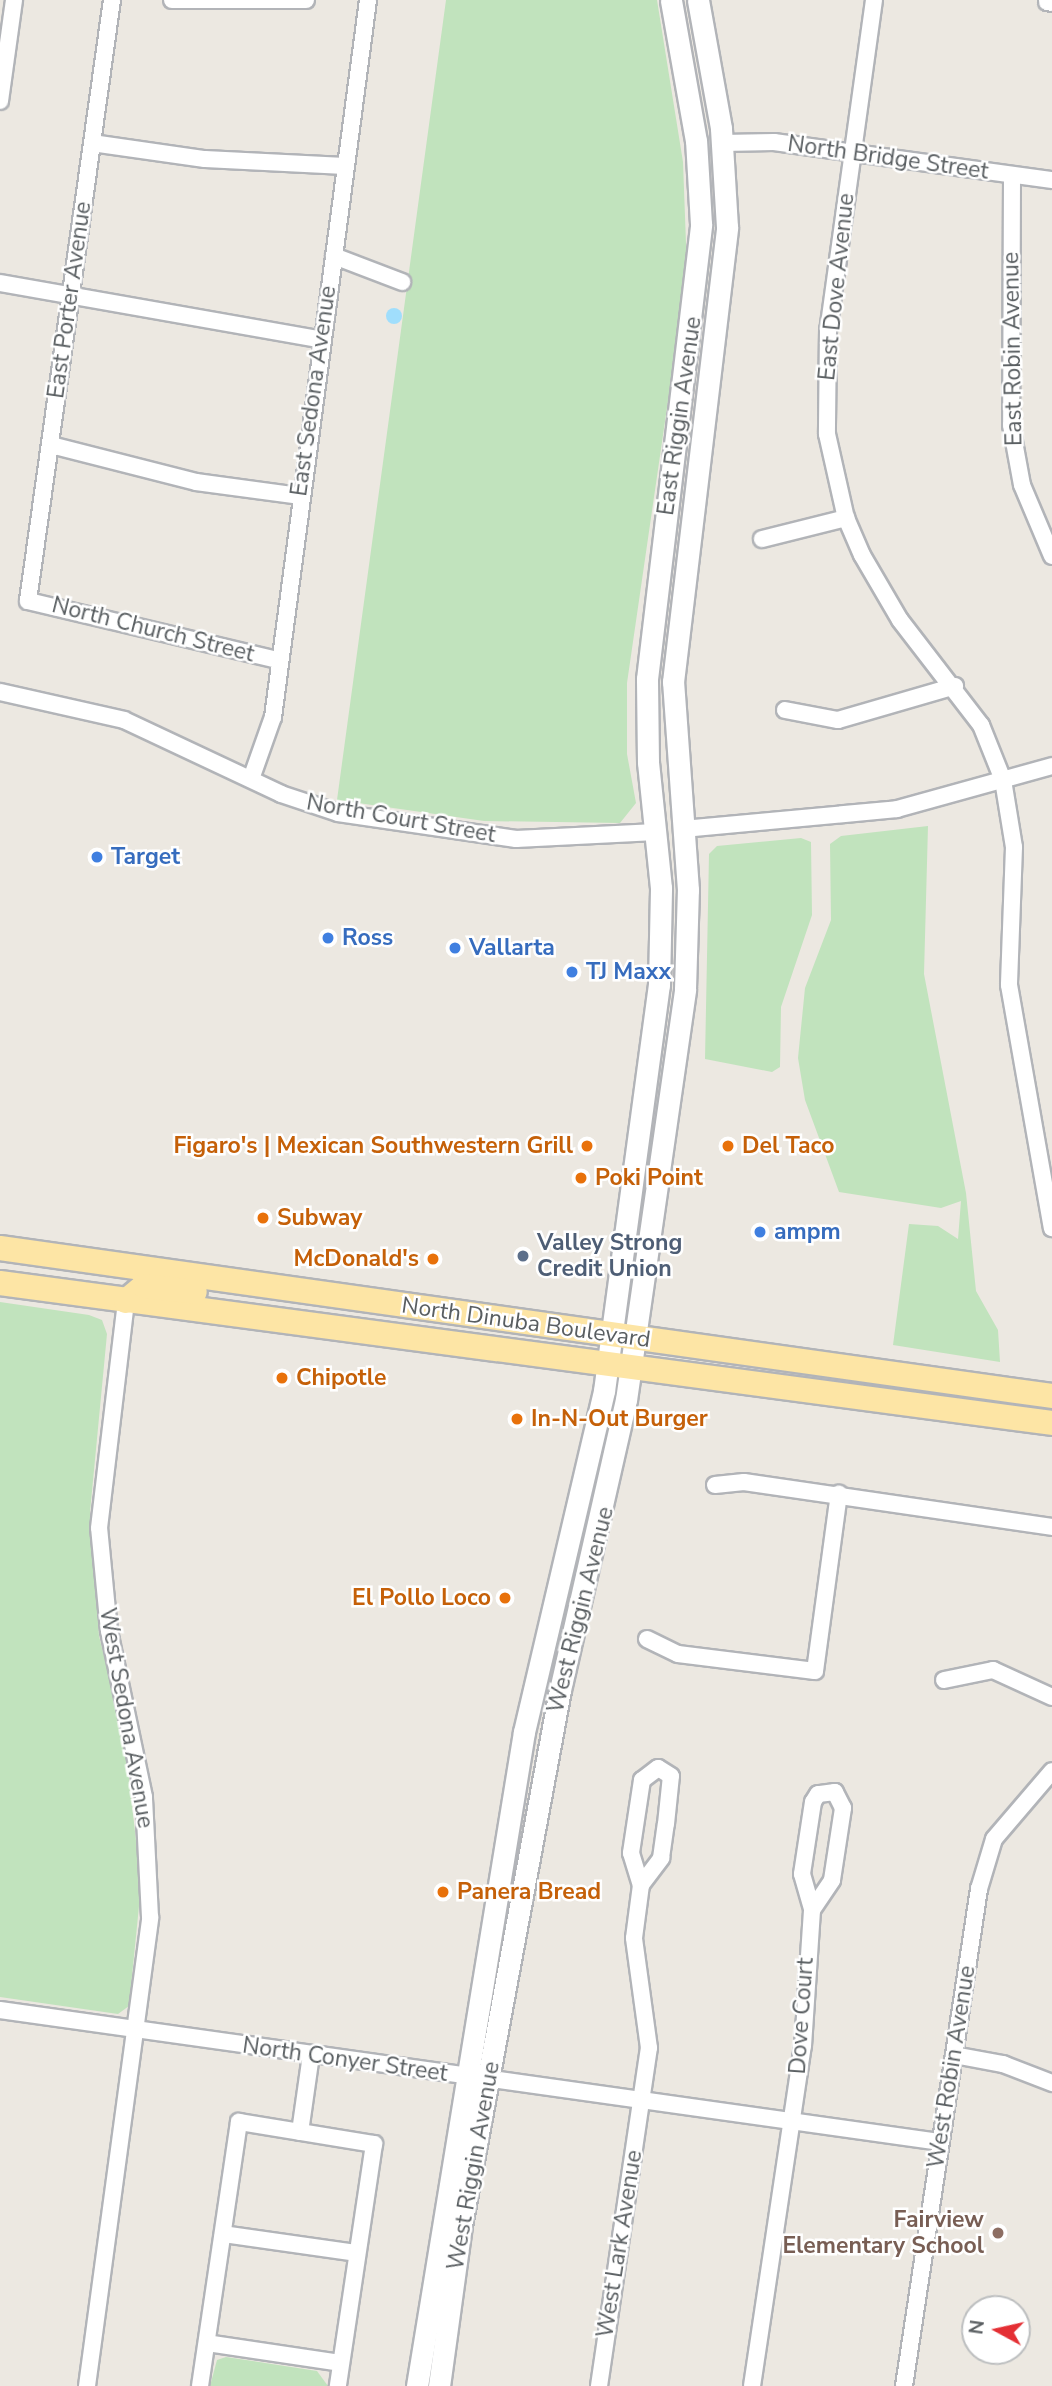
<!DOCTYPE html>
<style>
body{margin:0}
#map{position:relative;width:1052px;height:2386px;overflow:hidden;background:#ece8e1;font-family:"Nunito Sans",sans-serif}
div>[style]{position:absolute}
.green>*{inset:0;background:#c1e3bd}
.water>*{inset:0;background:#a0defc}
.round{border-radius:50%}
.roads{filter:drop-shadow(2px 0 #b2b4b8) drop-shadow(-2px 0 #b2b4b8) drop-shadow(0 2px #b2b4b8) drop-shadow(0 -2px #b2b4b8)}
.minor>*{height:16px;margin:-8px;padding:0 8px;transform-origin:8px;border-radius:8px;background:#fff}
.secondary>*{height:21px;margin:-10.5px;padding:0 10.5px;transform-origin:10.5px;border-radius:10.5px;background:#fff}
.primary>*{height:24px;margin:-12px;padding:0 12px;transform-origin:12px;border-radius:12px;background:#fde5a5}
.dots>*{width:19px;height:19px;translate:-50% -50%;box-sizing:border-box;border:4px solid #fff;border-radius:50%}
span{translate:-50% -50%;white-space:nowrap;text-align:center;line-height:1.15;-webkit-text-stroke:5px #fff;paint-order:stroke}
.street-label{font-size:23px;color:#595e61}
.shop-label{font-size:23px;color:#366cbe;font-weight:700}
.left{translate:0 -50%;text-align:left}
.food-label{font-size:23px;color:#c56008;font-weight:700}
.right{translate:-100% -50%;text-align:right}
.service-label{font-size:23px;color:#4e5e75;font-weight:700}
.education-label{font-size:23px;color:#785e54;font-weight:700}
.north{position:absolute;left:961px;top:2295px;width:70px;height:70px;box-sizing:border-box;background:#fff;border:2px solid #bdbfc0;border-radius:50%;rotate:278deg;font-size:19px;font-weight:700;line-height:28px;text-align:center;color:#595e61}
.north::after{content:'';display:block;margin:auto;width:24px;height:32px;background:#e42f34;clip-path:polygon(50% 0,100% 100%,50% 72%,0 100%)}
</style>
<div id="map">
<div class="green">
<div style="clip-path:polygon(446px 0,657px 0,683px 162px,687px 270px,627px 683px,627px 754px,636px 803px,620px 823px,484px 821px,337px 800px)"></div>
<div style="clip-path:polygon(928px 826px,924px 974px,966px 1193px,976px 1291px,998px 1330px,1000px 1362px,893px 1345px,909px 1224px,938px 1226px,958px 1239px,961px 1201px,941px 1208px,839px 1192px,805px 1100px,798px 1058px,805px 988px,831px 920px,830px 844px,841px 836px)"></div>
<div style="clip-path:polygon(801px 838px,811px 842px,812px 915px,781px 1007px,780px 1067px,772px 1072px,705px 1059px,709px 854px,717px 846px)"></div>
<div style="clip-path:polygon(0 1302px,89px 1315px,102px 1320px,107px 1334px,90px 1512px,99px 1636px,125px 1741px,141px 1886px,129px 2006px,118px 2014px,0 1997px)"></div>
<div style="clip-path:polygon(226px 2357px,317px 2371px,328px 2386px,210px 2386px,217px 2360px)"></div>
</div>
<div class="water">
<div class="round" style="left:386px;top:308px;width:16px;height:16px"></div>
</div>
<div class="roads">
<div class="minor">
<div style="left:112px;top:0;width:607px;rotate:97.96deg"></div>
<div style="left:28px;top:601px;width:257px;rotate:13.3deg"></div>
<div style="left:172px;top:0;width:134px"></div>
<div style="left:874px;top:0;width:333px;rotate:97.9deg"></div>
<div style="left:828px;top:330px;width:104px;rotate:90.6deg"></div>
<div style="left:827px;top:434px;width:86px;rotate:77.3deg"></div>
<div style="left:846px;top:518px;width:40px;rotate:66.6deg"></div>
<div style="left:862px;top:555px;width:75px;rotate:59.7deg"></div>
<div style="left:900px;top:620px;width:133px;rotate:52.4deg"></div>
<div style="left:981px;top:725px;width:59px;rotate:68.2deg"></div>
<div style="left:1003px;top:780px;width:68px;rotate:80.7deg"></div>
<div style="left:1014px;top:847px;width:138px;rotate:92.1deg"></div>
<div style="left:1009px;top:985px;width:247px;rotate:80deg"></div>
<div style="left:1047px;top:2px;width:5px;rotate:11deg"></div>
<div style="left:0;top:101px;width:102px;rotate:-82.1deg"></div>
<div style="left:92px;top:143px;width:114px;rotate:8.1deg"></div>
<div style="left:205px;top:159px;width:140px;rotate:2.9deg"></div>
<div style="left:723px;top:143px;width:51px;rotate:-1.1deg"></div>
<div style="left:774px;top:142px;width:281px;rotate:7.8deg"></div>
<div style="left:1012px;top:177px;width:248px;rotate:90.2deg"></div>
<div style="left:1011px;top:425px;width:61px;rotate:79.6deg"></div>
<div style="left:1022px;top:485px;width:77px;rotate:67.1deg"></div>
<div style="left:334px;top:256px;width:73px;rotate:20.9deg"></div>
<div style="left:0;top:283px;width:327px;rotate:10deg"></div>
<div style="left:51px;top:445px;width:150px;rotate:14.3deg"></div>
<div style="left:196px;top:482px;width:104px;rotate:7.7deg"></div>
<div style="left:762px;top:539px;width:87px;rotate:-14deg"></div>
<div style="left:0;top:692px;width:127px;rotate:12.7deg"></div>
<div style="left:124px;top:720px;width:174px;rotate:25.2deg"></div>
<div style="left:281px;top:794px;width:60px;rotate:18.4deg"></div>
<div style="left:338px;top:813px;width:180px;rotate:8.3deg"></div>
<div style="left:516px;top:839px;width:140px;rotate:-2.9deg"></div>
<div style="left:785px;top:710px;width:54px;rotate:10.7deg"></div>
<div style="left:838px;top:720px;width:122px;rotate:-16.2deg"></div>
<div style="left:251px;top:779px;width:66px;rotate:-70.5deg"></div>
<div style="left:273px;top:717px;width:723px;rotate:-82.45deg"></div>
<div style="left:683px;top:829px;width:215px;rotate:-5.3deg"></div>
<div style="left:897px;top:809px;width:161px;rotate:-15.5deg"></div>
<div style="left:715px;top:1485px;width:29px;rotate:-6deg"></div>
<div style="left:744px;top:1482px;width:311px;rotate:8.3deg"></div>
<div style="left:647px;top:1639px;width:34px;rotate:26deg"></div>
<div style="left:678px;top:1654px;width:138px;rotate:7.1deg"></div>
<div style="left:815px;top:1671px;width:179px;rotate:-82.3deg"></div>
<div style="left:944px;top:1680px;width:50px;rotate:-11.5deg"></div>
<div style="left:993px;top:1670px;width:65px;rotate:24.6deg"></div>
<div style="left:0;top:2010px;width:950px;rotate:7.99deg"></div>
<div style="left:954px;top:2055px;width:50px;rotate:10.4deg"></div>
<div style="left:1003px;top:2064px;width:53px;rotate:21.2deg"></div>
<div style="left:300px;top:2132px;width:78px;rotate:-81.9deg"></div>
<div style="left:223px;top:2234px;width:135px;rotate:8.1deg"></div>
<div style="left:207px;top:2343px;width:135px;rotate:8.5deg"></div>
<div style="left:87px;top:2386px;width:473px;rotate:-82.3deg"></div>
<div style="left:150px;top:1917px;width:120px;rotate:-92.9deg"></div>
<div style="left:144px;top:1797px;width:170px;rotate:-101.9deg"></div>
<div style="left:109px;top:1631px;width:103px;rotate:-95.5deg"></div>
<div style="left:99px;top:1528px;width:229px;rotate:-83.2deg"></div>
<div style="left:200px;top:2386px;width:267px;rotate:-81.6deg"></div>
<div style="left:239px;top:2122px;width:137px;rotate:9.3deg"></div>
<div style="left:374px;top:2144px;width:245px;rotate:98.5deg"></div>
<div style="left:599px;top:2386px;width:342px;rotate:-81.6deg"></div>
<div style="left:649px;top:2048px;width:111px;rotate:-97.8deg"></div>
<div style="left:634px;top:1938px;width:53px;rotate:-82.5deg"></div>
<div style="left:641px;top:1885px;width:34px;rotate:-53deg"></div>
<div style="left:661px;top:1858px;width:34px;rotate:-82deg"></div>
<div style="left:666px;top:1824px;width:48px;rotate:-84.1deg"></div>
<div style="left:671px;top:1776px;width:15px;rotate:-148deg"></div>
<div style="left:658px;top:1768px;width:20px;rotate:143deg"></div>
<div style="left:642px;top:1780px;width:74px;rotate:98.6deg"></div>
<div style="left:631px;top:1853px;width:34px;rotate:73deg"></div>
<div style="left:752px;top:2386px;width:344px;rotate:-81.5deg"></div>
<div style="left:803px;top:2046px;width:136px;rotate:-86.2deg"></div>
<div style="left:812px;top:1910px;width:36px;rotate:-56deg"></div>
<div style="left:832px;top:1880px;width:73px;rotate:-81.3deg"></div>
<div style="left:843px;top:1808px;width:18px;rotate:-117deg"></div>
<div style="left:835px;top:1792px;width:17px;rotate:173deg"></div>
<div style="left:818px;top:1794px;width:9px;rotate:122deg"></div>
<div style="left:813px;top:1802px;width:73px;rotate:98.7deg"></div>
<div style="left:802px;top:1874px;width:37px;rotate:74deg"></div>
<div style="left:904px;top:2386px;width:503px;rotate:-81.42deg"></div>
<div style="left:979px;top:1889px;width:52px;rotate:-73.3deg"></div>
<div style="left:994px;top:1839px;width:89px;rotate:-49.5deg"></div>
</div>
<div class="secondary">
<div style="left:417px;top:2386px;width:663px;rotate:-80.71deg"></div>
<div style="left:524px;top:1732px;width:350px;rotate:-76.8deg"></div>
<div style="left:604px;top:1391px;width:410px;rotate:-82.3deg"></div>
<div style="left:659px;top:985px;width:97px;rotate:-88.8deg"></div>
<div style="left:661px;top:888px;width:127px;rotate:-95.9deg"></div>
<div style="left:648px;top:762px;width:83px;rotate:-90.7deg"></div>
<div style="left:647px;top:679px;width:458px;rotate:-83.2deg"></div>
<div style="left:701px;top:224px;width:83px;rotate:-93.4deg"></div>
<div style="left:696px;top:141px;width:143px;rotate:-100.1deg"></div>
<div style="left:439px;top:2386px;width:162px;rotate:-82.2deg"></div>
<div style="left:461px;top:2225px;width:544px;rotate:-79.52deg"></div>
<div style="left:560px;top:1690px;width:297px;rotate:-77.2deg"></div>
<div style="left:626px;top:1400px;width:415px;rotate:-81.8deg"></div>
<div style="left:685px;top:989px;width:99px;rotate:-88.3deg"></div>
<div style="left:688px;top:890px;width:209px;rotate:-94.1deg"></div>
<div style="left:673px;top:682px;width:458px;rotate:-83.2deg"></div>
<div style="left:727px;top:227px;width:99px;rotate:-93.5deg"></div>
<div style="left:721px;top:128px;width:130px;rotate:-100.2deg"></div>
</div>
<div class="primary">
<div style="left:0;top:1248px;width:1062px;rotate:8.01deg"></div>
<div style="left:0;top:1283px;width:1061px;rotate:7.58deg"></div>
<div style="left:126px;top:1301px;width:23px;rotate:-40deg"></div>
<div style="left:144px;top:1286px;width:51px;rotate:6.7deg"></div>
</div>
</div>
<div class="dots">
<div style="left:97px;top:857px;background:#3f7fe0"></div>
<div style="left:328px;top:938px;background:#3f7fe0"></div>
<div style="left:455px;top:948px;background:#3f7fe0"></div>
<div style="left:572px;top:972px;background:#3f7fe0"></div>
<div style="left:587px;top:1146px;background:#e8710a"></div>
<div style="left:728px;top:1146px;background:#e8710a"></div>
<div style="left:581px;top:1178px;background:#e8710a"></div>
<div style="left:263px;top:1218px;background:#e8710a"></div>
<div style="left:760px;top:1232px;background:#3f7fe0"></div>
<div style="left:523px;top:1256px;background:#5c6f8a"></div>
<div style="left:433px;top:1259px;background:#e8710a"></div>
<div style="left:282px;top:1378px;background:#e8710a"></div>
<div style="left:517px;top:1419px;background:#e8710a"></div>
<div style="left:505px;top:1598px;background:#e8710a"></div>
<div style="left:443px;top:1892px;background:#e8710a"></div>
<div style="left:998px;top:2233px;background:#8d6e63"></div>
</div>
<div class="street-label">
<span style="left:888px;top:158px;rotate:8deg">North Bridge Street</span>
<span style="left:837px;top:287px;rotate:-84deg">East Dove Avenue</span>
<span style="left:70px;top:300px;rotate:-82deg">East Porter Avenue</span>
<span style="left:1013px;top:349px;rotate:-91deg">East Robin Avenue</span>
<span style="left:314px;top:391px;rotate:-82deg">East Sedona Avenue</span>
<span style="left:680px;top:416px;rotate:-82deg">East Riggin Avenue</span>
<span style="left:153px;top:630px;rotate:14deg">North Church Street</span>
<span style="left:401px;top:819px;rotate:10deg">North Court Street</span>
<span style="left:526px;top:1323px;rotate:8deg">North Dinuba Boulevard</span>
<span style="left:581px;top:1610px;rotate:-76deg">West Riggin Avenue</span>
<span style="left:126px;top:1718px;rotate:80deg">West Sedona Avenue</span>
<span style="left:802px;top:2016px;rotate:-86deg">Dove Court</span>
<span style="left:345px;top:2060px;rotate:8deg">North Conyer Street</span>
<span style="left:952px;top:2067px;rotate:-81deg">West Robin Avenue</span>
<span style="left:474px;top:2166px;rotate:-80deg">West Riggin Avenue</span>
<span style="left:620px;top:2244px;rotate:-81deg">West Lark Avenue</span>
</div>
<div class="shop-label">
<span class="left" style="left:111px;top:857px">Target</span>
<span class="left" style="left:342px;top:938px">Ross</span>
<span class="left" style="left:469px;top:948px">Vallarta</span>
<span class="left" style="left:586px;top:972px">TJ Maxx</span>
<span class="left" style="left:774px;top:1232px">ampm</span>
</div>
<div class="food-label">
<span class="right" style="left:573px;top:1146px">Figaro's | Mexican Southwestern Grill</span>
<span class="left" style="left:742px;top:1146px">Del Taco</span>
<span class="left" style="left:595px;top:1178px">Poki Point</span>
<span class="left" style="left:277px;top:1218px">Subway</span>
<span class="right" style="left:419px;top:1259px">McDonald's</span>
<span class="left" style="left:296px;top:1378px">Chipotle</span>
<span class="left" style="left:531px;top:1419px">In-N-Out Burger</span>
<span class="right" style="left:491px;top:1598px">El Pollo Loco</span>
<span class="left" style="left:457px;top:1892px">Panera Bread</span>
</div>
<div class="service-label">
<span class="left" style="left:537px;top:1256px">Valley Strong<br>Credit Union</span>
</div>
<div class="education-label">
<span class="right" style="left:984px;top:2233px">Fairview<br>Elementary School</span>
</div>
<div class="north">N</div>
</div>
